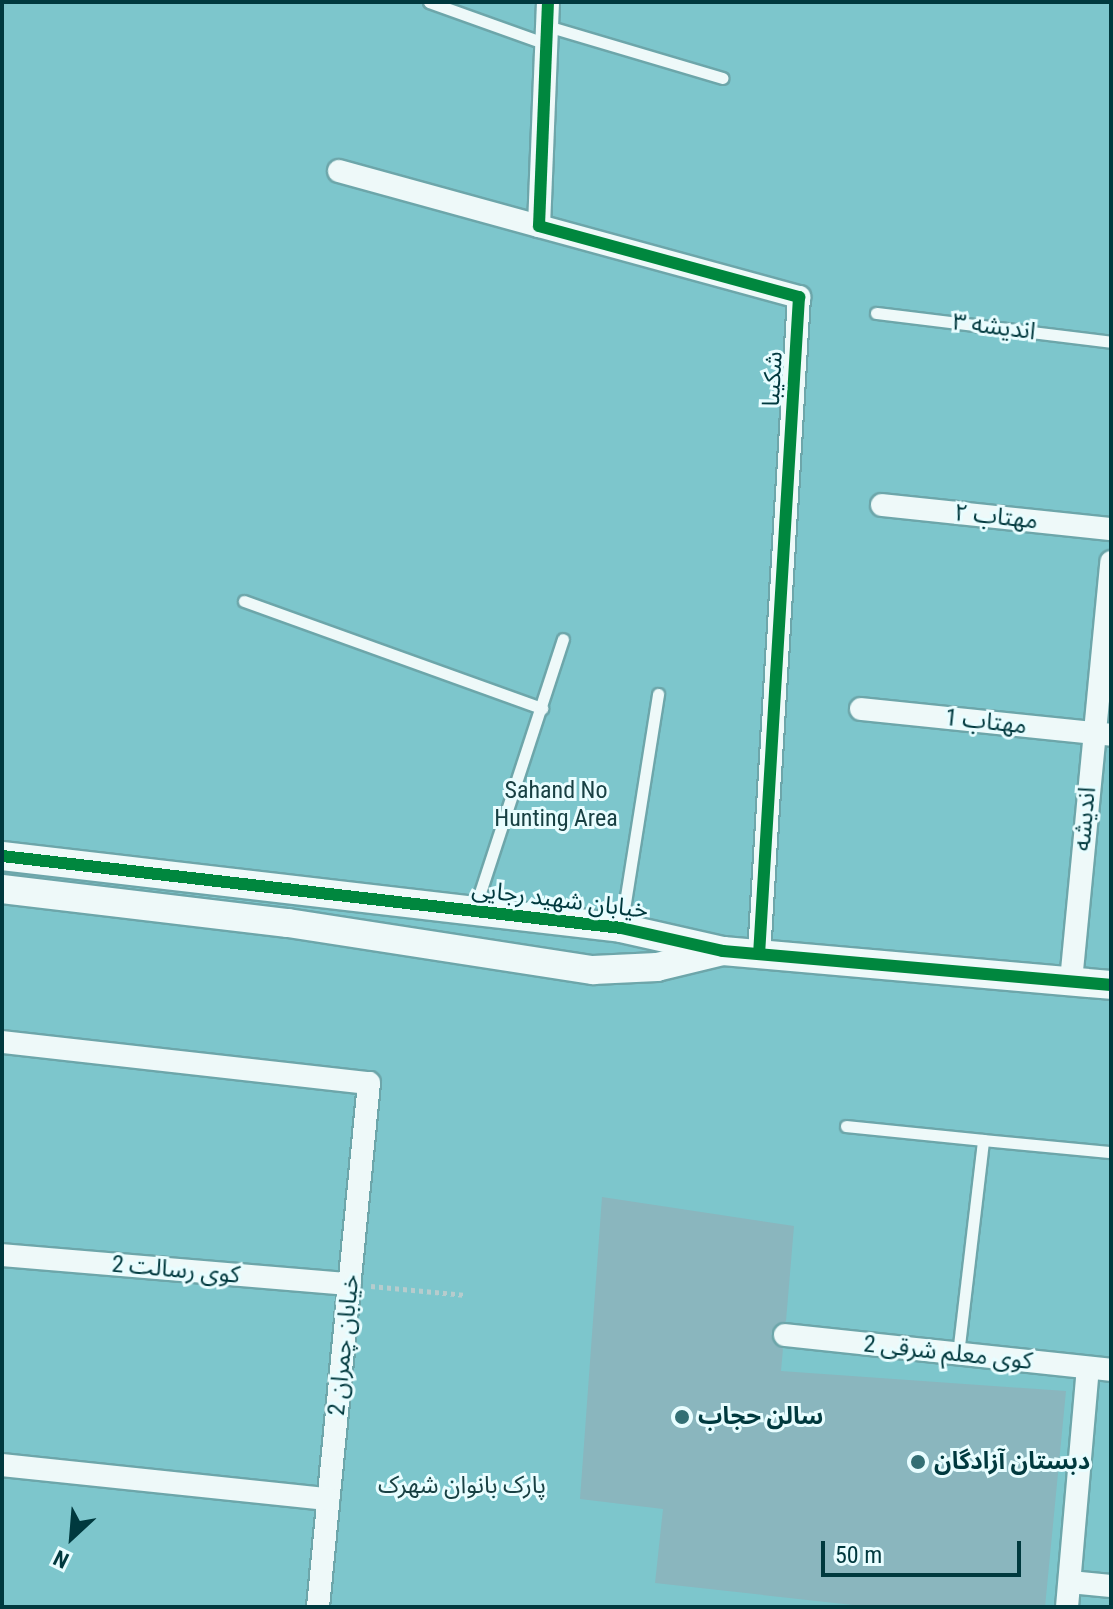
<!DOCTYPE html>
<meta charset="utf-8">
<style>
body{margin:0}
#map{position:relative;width:1113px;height:1609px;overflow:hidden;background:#91d4d9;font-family:"Roboto Condensed","Noto Sans Arabic",sans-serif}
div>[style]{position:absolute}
.green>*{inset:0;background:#7dc6cc;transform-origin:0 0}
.building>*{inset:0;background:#8ab6be}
.path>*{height:5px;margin-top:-2.5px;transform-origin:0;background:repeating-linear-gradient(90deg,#b7cccd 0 4px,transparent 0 8px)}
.roads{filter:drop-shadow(2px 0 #6da6aa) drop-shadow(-2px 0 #6da6aa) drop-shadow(0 2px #6da6aa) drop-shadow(0 -2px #6da6aa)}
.service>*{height:11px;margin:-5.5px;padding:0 5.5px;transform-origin:5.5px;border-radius:5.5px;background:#eef9f9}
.minor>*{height:22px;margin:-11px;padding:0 11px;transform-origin:11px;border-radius:11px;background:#eef9f9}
.tertiary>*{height:28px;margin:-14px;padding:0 14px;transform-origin:14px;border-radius:14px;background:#eef9f9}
.cycleway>*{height:12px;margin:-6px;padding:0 6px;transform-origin:6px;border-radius:6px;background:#00873e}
.dots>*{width:22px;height:22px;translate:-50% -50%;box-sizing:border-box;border:4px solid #e8fdff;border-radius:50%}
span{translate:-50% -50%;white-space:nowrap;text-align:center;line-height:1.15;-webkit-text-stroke:6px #e8fdff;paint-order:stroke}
.street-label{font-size:24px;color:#00393e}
.park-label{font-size:24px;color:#184043}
.poi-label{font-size:24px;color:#00393e;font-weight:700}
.left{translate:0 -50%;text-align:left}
.frame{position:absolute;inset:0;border:4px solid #00393e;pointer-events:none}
.north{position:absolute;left:32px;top:1497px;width:80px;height:80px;-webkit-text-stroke:6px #e8fdff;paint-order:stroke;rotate:206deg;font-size:22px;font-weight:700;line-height:32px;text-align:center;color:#00393e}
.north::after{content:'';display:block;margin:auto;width:28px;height:36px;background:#00393e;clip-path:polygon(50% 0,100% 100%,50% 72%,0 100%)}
.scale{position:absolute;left:821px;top:1541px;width:200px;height:36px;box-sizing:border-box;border:4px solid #00393e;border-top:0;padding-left:10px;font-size:24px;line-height:28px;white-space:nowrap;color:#00393e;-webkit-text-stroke:6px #e8fdff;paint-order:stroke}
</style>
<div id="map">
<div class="green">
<div style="left:2px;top:2px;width:1109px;height:1605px"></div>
</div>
<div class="building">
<div style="clip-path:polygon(602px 1197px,794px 1226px,786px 1321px,771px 1334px,783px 1349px,781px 1371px,1066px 1391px,1045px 1607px,871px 1607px,655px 1583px,663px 1509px,580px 1499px)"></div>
</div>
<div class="path">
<div style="left:371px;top:1286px;width:95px;rotate:5.4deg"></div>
</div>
<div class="roads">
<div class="service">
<div style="left:429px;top:2px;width:124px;rotate:19.7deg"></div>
<div style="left:547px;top:26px;width:183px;rotate:16.5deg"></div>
<div style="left:876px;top:313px;width:237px;rotate:7deg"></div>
<div style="left:244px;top:601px;width:317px;rotate:19.8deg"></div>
<div style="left:474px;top:911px;width:286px;rotate:-71.9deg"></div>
<div style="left:621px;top:928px;width:237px;rotate:-81deg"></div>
<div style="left:846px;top:1126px;width:138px;rotate:5.8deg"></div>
<div style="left:958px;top:1354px;width:215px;rotate:-83.3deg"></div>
<div style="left:983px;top:1140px;width:129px;rotate:5.4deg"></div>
</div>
<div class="minor">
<div style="left:548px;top:2px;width:224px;rotate:92.3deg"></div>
<div style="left:539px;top:226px;width:270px;rotate:15.3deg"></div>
<div style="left:799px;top:297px;width:658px;rotate:93.48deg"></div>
<div style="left:339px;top:171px;width:207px;rotate:15.4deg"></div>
<div style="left:882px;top:505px;width:230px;rotate:6deg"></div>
<div style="left:861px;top:709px;width:251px;rotate:5.9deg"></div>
<div style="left:1071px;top:981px;width:421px;rotate:-84.5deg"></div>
<div style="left:2px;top:1042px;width:369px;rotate:6.4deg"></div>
<div style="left:369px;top:1083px;width:526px;rotate:95.56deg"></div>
<div style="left:2px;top:1255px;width:349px;rotate:4.8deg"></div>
<div style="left:785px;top:1335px;width:328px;rotate:6.1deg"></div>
<div style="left:2px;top:1465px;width:328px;rotate:6deg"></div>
<div style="left:1070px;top:1582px;width:41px;rotate:5.6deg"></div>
<div style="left:1067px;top:1607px;width:240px;rotate:-85deg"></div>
</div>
<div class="tertiary">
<div style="left:2px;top:856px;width:623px;rotate:6.63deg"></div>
<div style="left:621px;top:928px;width:105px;rotate:12.7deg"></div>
<div style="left:723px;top:951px;width:389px;rotate:5deg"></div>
<div style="left:2px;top:889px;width:288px;rotate:6.8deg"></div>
<div style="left:288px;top:923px;width:309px;rotate:8.8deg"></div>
<div style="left:593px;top:970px;width:64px;rotate:-2.7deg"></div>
<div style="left:657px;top:967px;width:68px;rotate:-13.6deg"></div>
</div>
</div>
<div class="cycleway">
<div style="left:548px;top:2px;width:224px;rotate:92.3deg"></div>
<div style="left:539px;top:226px;width:270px;rotate:15.3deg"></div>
<div style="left:799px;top:297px;width:658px;rotate:93.48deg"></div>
<div style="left:2px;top:856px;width:623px;rotate:6.63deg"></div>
<div style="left:621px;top:928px;width:105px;rotate:12.7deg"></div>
<div style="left:723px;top:951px;width:389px;rotate:5deg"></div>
</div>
<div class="dots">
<div style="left:682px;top:1417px;background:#336f74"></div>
<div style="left:918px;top:1462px;background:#336f74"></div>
</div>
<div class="street-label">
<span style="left:994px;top:327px;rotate:7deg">اندیشه ۳</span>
<span style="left:773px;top:379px;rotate:-87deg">شکیبا</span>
<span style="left:996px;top:517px;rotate:6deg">مهتاب ۲</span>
<span style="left:986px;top:722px;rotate:6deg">مهتاب 1</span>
<span style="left:1085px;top:819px;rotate:-85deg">اندیشه</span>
<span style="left:560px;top:900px;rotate:7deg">خیابان شهید رجایی</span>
<span style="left:176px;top:1270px;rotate:5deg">کوی رسالت 2</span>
<span style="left:344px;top:1345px;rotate:-84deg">خیابان چمران 2</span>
<span style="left:948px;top:1353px;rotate:6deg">کوی معلم شرقی 2</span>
</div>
<div class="park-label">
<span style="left:556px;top:805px">Sahand No<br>Hunting Area</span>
<span style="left:462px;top:1486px">پارک بانوان شهرک</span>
</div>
<div class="poi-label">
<span class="left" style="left:698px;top:1417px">سالن حجاب</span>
<span class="left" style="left:934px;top:1462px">دبستان آزادگان</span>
</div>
<div class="frame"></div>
<div class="north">N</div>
<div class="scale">50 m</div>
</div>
